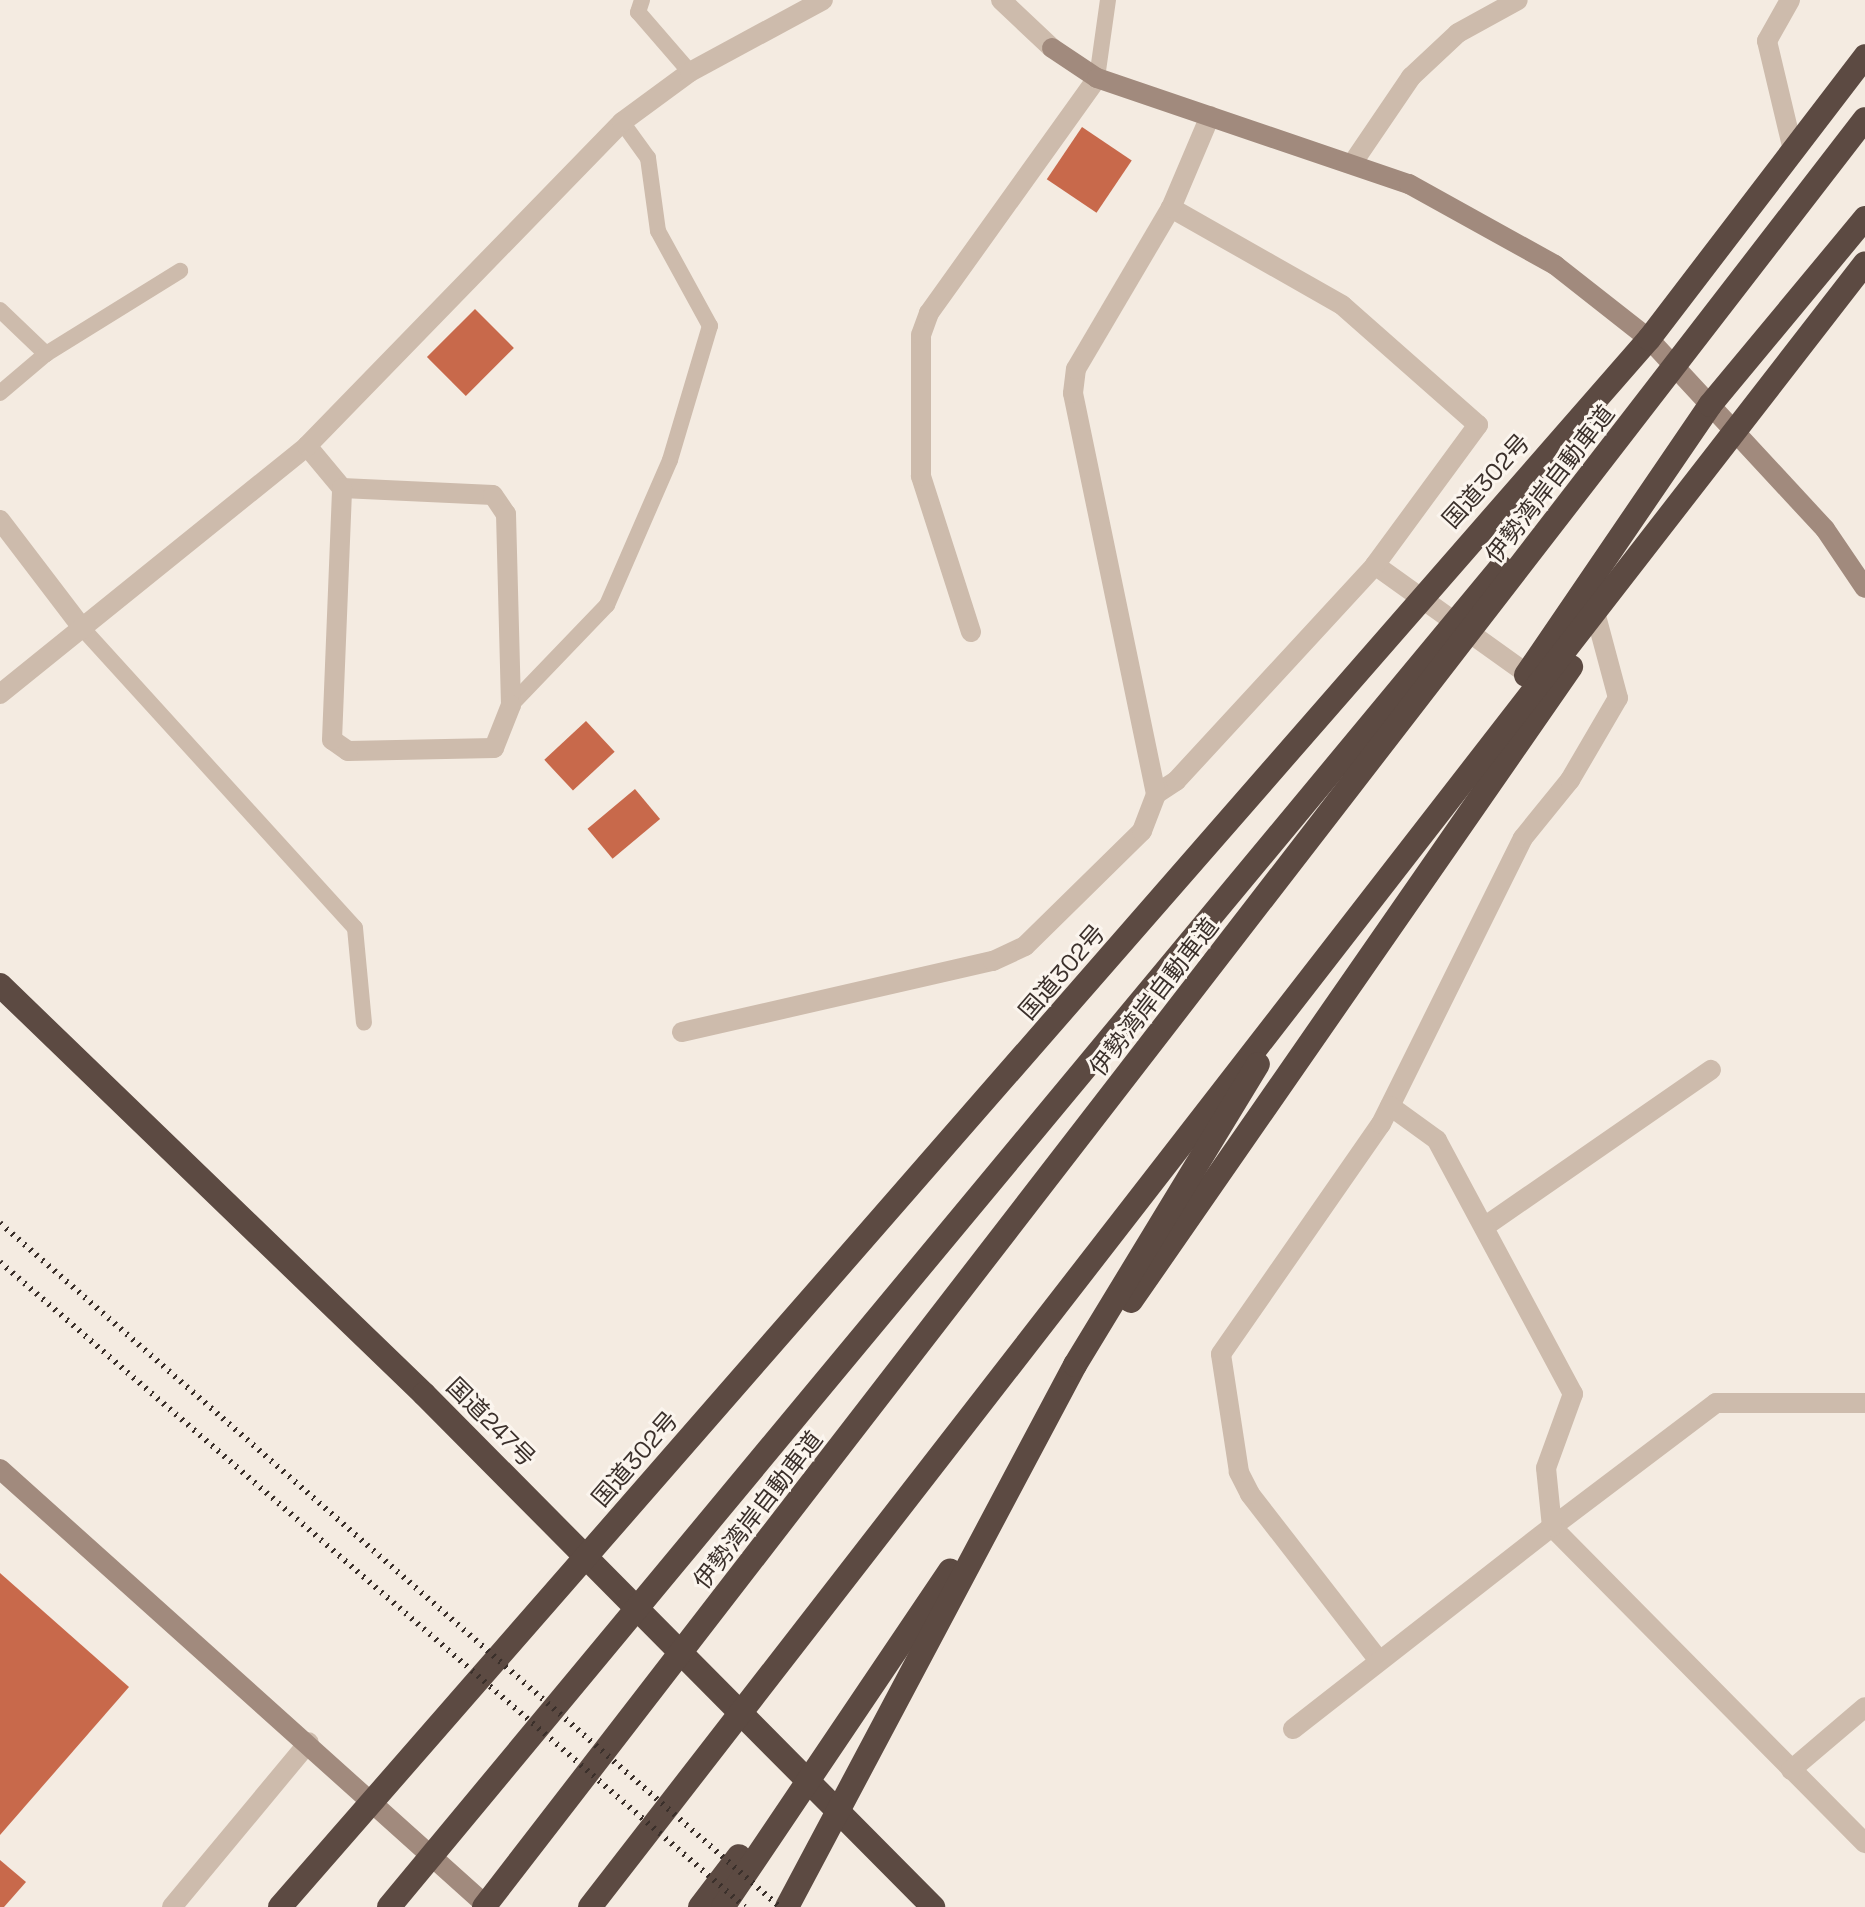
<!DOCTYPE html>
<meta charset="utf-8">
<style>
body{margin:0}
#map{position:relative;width:1865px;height:1907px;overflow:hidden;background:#f4ebe1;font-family:"Space Grotesk","Noto Sans JP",sans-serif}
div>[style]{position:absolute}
.building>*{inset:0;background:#c8694b;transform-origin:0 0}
.lane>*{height:16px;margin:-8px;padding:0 8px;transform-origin:8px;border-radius:8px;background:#cdbbac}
.street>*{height:20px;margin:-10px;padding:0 10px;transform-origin:10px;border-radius:10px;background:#cdbbac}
.secondary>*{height:20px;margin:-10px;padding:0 10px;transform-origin:10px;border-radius:10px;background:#a18a7d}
.highway>*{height:24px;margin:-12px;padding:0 12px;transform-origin:12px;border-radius:12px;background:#5c4a42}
.rail>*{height:6px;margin-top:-3px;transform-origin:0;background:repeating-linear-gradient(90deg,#3b302b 0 2px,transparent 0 8px)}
span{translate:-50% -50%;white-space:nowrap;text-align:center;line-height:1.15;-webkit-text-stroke:6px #fbf5ee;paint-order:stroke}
.street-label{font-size:24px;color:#3b302b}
</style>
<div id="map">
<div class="building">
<div style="left:1082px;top:127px;width:60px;height:63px;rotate:34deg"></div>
<div style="left:475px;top:309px;width:55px;height:68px;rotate:45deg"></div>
<div style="left:586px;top:721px;width:42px;height:57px;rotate:47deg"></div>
<div style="left:635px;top:789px;width:39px;height:62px;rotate:50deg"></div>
<div style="clip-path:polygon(0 1573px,129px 1687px,0 1835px)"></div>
<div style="clip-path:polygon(0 1860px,26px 1882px,4px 1907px,0 1907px)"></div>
</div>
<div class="lane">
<div style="left:642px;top:0;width:13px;rotate:108deg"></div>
<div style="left:638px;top:12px;width:79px;rotate:49.1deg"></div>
<div style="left:1097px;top:78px;width:79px;rotate:-82deg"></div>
<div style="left:0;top:310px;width:64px;rotate:43.7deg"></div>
<div style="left:0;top:393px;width:60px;rotate:-40.3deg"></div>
<div style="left:46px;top:354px;width:158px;rotate:-31.8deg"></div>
<div style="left:83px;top:629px;width:404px;rotate:47.7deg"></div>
<div style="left:355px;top:928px;width:95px;rotate:84.6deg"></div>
<div style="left:511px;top:705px;width:139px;rotate:-46.2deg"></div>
<div style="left:607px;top:605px;width:158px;rotate:-66.5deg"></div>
<div style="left:670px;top:460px;width:140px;rotate:-73.4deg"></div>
<div style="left:710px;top:326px;width:108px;rotate:-118.7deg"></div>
<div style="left:658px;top:231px;width:74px;rotate:-97.8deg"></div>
<div style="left:648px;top:158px;width:44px;rotate:-125.8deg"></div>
</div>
<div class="street">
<div style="left:1001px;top:0;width:70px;rotate:43.3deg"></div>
<div style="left:1790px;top:0;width:47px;rotate:119.3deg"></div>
<div style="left:1767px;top:41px;width:112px;rotate:76.6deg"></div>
<div style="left:1354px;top:161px;width:102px;rotate:-55.8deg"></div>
<div style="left:1411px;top:77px;width:64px;rotate:-43.1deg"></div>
<div style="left:1458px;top:33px;width:68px;rotate:-28.8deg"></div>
<div style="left:307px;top:446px;width:55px;rotate:50.2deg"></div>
<div style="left:342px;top:488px;width:151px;rotate:2.7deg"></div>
<div style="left:493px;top:495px;width:23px;rotate:56deg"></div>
<div style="left:506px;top:514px;width:191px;rotate:88.5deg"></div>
<div style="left:511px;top:705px;width:46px;rotate:111.6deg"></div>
<div style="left:494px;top:748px;width:146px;rotate:178.8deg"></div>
<div style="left:348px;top:751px;width:19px;rotate:-145deg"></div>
<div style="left:332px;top:740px;width:252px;rotate:-87.7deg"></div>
<div style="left:0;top:520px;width:137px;rotate:52.7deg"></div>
<div style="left:1375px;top:565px;width:187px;rotate:35.6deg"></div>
<div style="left:971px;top:632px;width:164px;rotate:-107.8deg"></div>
<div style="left:921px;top:476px;width:141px;rotate:-90deg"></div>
<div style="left:921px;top:335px;width:23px;rotate:-70deg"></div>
<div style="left:929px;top:313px;width:289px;rotate:-54.4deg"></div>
<div style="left:0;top:694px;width:395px;rotate:-38.9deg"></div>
<div style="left:307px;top:446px;width:452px;rotate:-45.8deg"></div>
<div style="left:622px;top:122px;width:84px;rotate:-36.3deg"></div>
<div style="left:690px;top:72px;width:151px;rotate:-28.4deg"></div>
<div style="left:1156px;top:794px;width:24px;rotate:-33deg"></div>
<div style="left:1176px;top:781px;width:294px;rotate:-47.3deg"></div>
<div style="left:1375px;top:565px;width:174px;rotate:-53.7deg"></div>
<div style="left:1478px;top:425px;width:181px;rotate:-138.6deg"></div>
<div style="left:1342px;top:305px;width:197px;rotate:-150.4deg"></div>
<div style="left:682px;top:1032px;width:319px;rotate:-12.9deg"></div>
<div style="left:993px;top:961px;width:35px;rotate:-25deg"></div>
<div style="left:1025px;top:946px;width:164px;rotate:-44.5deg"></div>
<div style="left:1142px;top:831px;width:40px;rotate:-69deg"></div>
<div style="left:1156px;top:794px;width:409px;rotate:-101.7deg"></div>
<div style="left:1073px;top:393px;width:24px;rotate:-83deg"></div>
<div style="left:1076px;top:369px;width:187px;rotate:-59.5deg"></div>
<div style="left:1171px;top:208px;width:100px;rotate:-67deg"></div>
<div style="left:1484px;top:1227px;width:276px;rotate:-34.7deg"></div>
<div style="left:1865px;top:1403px;width:149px;rotate:180deg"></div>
<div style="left:1716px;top:1403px;width:206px;rotate:142.9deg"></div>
<div style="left:1552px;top:1527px;width:445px;rotate:45.3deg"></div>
<div style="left:1377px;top:1658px;width:207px;rotate:-127.8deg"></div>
<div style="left:1250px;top:1494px;width:25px;rotate:-117deg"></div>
<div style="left:1239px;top:1472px;width:119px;rotate:-98.7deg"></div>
<div style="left:1221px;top:1354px;width:280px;rotate:-55.2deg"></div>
<div style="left:1381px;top:1124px;width:319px;rotate:-63.6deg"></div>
<div style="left:1523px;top:838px;width:75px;rotate:-51deg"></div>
<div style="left:1570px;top:780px;width:95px;rotate:-59.7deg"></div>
<div style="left:1618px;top:698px;width:100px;rotate:-105deg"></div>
<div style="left:1293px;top:1729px;width:328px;rotate:-38deg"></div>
<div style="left:1552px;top:1527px;width:59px;rotate:-95.8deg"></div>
<div style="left:1546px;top:1468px;width:79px;rotate:-70deg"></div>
<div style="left:1573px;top:1394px;width:288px;rotate:-118.2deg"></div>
<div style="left:1437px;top:1140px;width:58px;rotate:-144.1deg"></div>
<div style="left:1791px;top:1770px;width:97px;rotate:-40.4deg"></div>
<div style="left:172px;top:1907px;width:214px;rotate:-50.3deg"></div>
</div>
<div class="secondary">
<div style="left:1052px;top:48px;width:54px;rotate:33.7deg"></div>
<div style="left:1097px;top:78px;width:330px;rotate:18.8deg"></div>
<div style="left:1409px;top:184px;width:167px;rotate:29deg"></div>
<div style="left:1555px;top:265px;width:120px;rotate:38.2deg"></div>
<div style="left:1649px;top:339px;width:259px;rotate:47.2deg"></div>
<div style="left:1825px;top:529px;width:71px;rotate:55.9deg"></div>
<div style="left:0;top:1469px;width:656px;rotate:41.91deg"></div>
</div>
<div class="highway">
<div style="left:1526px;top:675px;width:327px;rotate:-55.7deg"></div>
<div style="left:1710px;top:405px;width:243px;rotate:-50.3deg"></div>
<div style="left:0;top:985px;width:589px;rotate:43.97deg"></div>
<div style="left:424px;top:1394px;width:723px;rotate:45.22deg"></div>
<div style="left:1131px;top:1301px;width:772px;rotate:-55.24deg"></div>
<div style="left:280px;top:1907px;width:2082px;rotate:-48.88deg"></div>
<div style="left:1649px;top:339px;width:356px;rotate:-52.6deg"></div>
<div style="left:389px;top:1907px;width:1741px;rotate:-50.31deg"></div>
<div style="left:484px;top:1907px;width:2259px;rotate:-52.32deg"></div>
<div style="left:590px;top:1907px;width:2080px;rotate:-52.2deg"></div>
<div style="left:700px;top:1907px;width:64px;rotate:-52.6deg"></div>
<div style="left:723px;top:1907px;width:406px;rotate:-56deg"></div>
<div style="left:787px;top:1907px;width:614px;rotate:-62.02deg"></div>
<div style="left:1075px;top:1365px;width:352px;rotate:-58.7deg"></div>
</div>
<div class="rail">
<div style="left:0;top:1223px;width:1037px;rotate:41.25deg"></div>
<div style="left:0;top:1262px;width:985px;rotate:40.89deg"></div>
</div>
<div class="street-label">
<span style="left:1486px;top:481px;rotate:-48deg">国道302号</span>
<span style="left:1550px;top:484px;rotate:-52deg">伊勢湾岸自動車道</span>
<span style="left:1062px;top:972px;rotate:-49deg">国道302号</span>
<span style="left:1154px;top:997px;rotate:-52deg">伊勢湾岸自動車道</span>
<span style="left:491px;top:1422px;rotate:45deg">国道247号</span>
<span style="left:635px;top:1459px;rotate:-49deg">国道302号</span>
<span style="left:758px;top:1510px;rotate:-52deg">伊勢湾岸自動車道</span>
</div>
</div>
